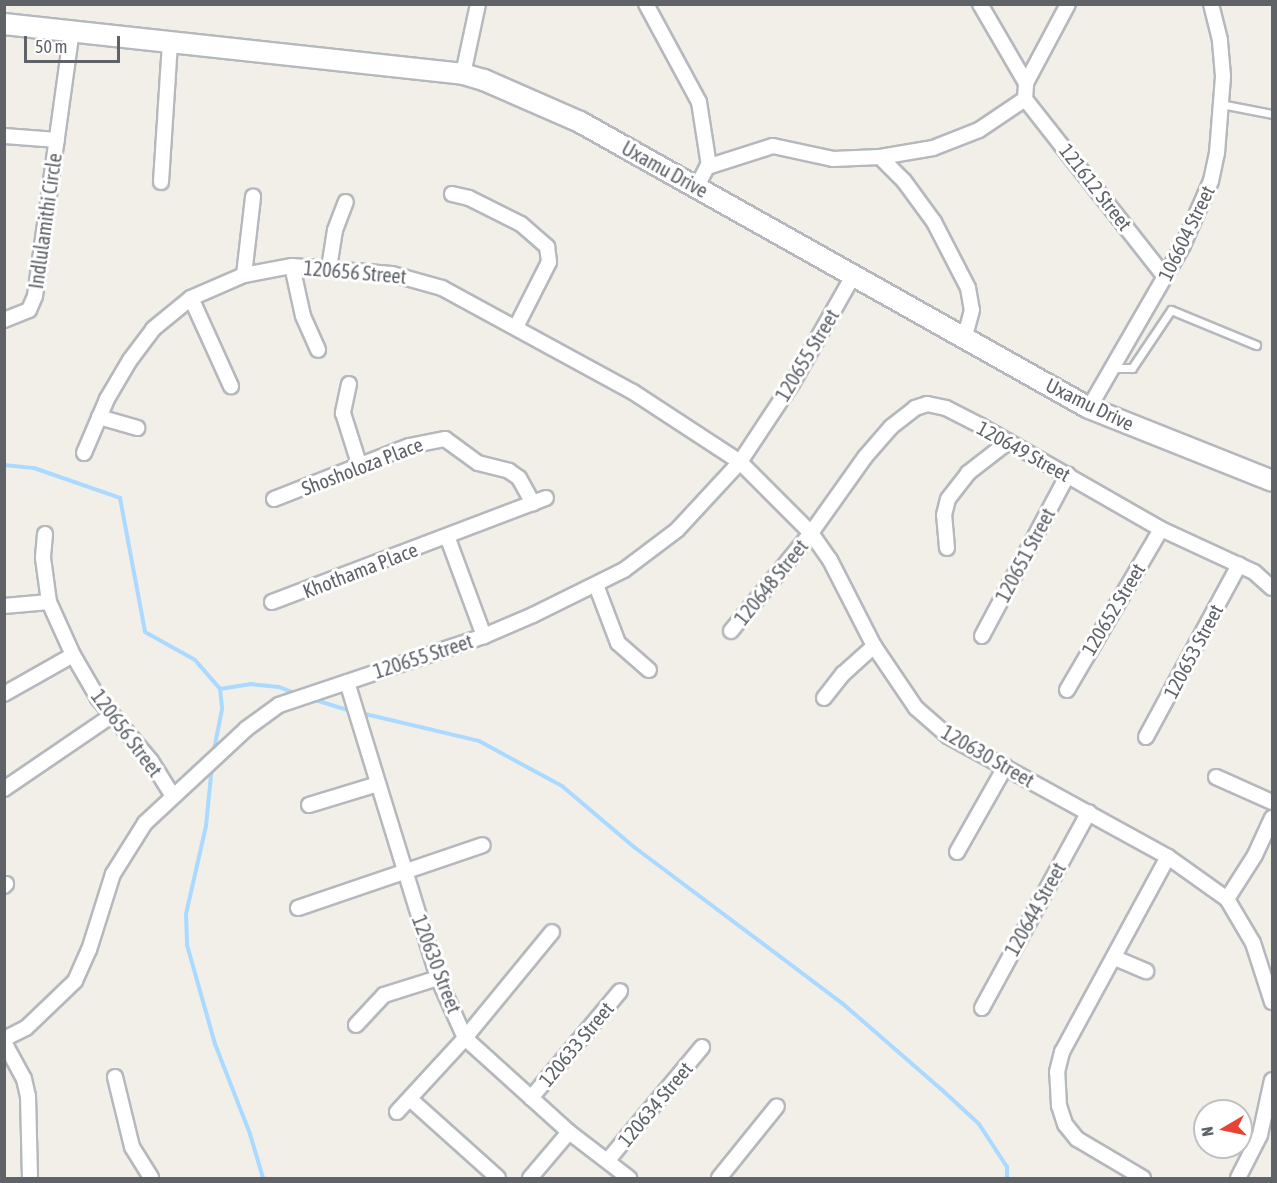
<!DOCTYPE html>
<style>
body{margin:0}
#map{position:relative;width:1277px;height:1183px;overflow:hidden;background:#f1efe8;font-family:"Asap Condensed",sans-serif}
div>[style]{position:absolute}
.stream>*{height:4px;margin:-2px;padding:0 2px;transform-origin:2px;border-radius:2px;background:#aadaff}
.roads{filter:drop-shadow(2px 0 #b5b8bc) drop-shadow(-2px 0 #b5b8bc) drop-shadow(0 2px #b5b8bc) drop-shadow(0 -2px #b5b8bc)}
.lane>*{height:7px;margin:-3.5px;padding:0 3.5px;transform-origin:3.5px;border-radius:3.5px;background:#fff}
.street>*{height:14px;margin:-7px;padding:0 7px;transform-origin:7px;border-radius:7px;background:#fff}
.secondary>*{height:20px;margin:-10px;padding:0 10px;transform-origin:10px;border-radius:10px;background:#fff}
span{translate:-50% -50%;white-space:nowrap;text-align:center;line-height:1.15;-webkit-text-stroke:6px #fff;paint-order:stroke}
.street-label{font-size:20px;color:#5f6368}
.frame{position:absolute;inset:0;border:6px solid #5f6368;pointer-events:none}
.north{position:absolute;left:1193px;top:1099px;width:60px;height:60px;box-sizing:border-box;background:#fff;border:2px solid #bfc1c3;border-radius:50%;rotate:261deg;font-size:16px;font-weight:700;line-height:24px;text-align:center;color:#5f6368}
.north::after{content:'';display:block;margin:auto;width:21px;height:27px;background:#ea4335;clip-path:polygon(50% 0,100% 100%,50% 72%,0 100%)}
.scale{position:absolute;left:24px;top:36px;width:96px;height:27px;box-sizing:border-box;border:3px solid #5f6368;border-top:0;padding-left:8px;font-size:18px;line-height:21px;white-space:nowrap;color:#5f6368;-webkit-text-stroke:4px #fff;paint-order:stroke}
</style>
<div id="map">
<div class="stream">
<div style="left:4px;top:465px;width:30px;rotate:6deg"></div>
<div style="left:34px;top:468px;width:91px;rotate:19.2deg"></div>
<div style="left:120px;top:498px;width:136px;rotate:79.4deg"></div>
<div style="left:145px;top:632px;width:57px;rotate:29.2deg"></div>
<div style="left:195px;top:660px;width:38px;rotate:49deg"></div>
<div style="left:220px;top:689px;width:20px;rotate:84deg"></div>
<div style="left:222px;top:709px;width:47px;rotate:101.1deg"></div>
<div style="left:220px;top:689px;width:30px;rotate:-9deg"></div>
<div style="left:250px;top:684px;width:29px;rotate:6deg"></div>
<div style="left:279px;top:687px;width:19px;rotate:21deg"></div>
<div style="left:312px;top:699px;width:41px;rotate:17.1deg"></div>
<div style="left:361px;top:713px;width:121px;rotate:13.3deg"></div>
<div style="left:479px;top:741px;width:94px;rotate:28.5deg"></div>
<div style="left:562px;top:786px;width:94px;rotate:40.3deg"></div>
<div style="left:634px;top:847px;width:260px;rotate:36.9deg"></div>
<div style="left:842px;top:1003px;width:131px;rotate:41deg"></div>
<div style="left:941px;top:1089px;width:52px;rotate:42.6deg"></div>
<div style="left:979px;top:1124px;width:51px;rotate:56.9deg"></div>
<div style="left:1007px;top:1167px;width:11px;rotate:90deg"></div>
<div style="left:212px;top:765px;width:61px;rotate:95.6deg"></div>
<div style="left:206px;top:826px;width:90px;rotate:102.8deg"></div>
<div style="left:186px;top:914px;width:31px;rotate:88deg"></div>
<div style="left:187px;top:945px;width:103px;rotate:74.2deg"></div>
<div style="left:215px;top:1044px;width:97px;rotate:68.7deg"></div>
<div style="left:250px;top:1134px;width:46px;rotate:73.5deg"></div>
</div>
<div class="roads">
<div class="lane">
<div style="left:1221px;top:104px;width:52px;rotate:11.1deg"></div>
<div style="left:1113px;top:368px;width:19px"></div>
<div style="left:1132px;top:368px;width:70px;rotate:-56.1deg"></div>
<div style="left:1171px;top:310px;width:92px;rotate:22.4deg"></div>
</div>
<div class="street">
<div style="left:646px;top:4px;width:111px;rotate:61.6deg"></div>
<div style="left:699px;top:102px;width:65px;rotate:81.1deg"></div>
<div style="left:980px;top:4px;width:91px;rotate:59.8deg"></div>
<div style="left:463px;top:74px;width:72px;rotate:-77.9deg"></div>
<div style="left:1025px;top:99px;width:226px;rotate:51.8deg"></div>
<div style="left:1025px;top:99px;width:16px;rotate:-86deg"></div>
<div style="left:1026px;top:83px;width:89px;rotate:-62deg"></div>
<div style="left:4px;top:136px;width:53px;rotate:4.3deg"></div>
<div style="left:880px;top:157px;width:34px;rotate:45deg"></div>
<div style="left:904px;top:181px;width:51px;rotate:53.8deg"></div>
<div style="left:934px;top:222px;width:74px;rotate:62.7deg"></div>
<div style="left:968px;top:288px;width:22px;rotate:80deg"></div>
<div style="left:972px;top:310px;width:28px;rotate:105deg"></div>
<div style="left:161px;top:182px;width:140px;rotate:-86.3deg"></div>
<div style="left:697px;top:186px;width:21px;rotate:-62deg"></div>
<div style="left:707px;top:167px;width:69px;rotate:-17.7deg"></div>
<div style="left:773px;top:146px;width:61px;rotate:12.2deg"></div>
<div style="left:833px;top:159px;width:47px;rotate:-2.4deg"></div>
<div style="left:880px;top:157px;width:54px;rotate:-9.6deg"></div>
<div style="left:933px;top:148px;width:49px;rotate:-21.4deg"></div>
<div style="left:979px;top:130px;width:55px;rotate:-34deg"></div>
<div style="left:452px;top:194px;width:17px;rotate:13deg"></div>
<div style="left:469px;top:198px;width:58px;rotate:26.6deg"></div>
<div style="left:521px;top:224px;width:35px;rotate:41deg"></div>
<div style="left:547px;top:247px;width:15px;rotate:82deg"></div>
<div style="left:549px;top:262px;width:71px;rotate:116.9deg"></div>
<div style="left:292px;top:266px;width:51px;rotate:77.6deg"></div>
<div style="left:303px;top:316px;width:37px;rotate:66deg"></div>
<div style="left:329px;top:268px;width:38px;rotate:-81deg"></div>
<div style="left:335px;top:230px;width:30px;rotate:-69deg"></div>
<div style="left:244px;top:275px;width:79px;rotate:-83.4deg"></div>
<div style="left:191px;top:298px;width:97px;rotate:65.6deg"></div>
<div style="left:4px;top:320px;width:27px;rotate:-22deg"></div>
<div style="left:29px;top:310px;width:15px;rotate:-67deg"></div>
<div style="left:35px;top:296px;width:268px;rotate:-82.1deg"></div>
<div style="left:349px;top:384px;width:30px;rotate:102deg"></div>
<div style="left:343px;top:413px;width:57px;rotate:72.5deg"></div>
<div style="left:1089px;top:408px;width:188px;rotate:-60deg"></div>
<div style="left:1183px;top:245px;width:70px;rotate:-66.4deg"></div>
<div style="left:1211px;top:181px;width:29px;rotate:-78deg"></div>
<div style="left:1217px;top:153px;width:77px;rotate:-85.5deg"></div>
<div style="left:1223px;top:76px;width:36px;rotate:-95deg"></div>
<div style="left:1220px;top:40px;width:37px;rotate:-104deg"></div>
<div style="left:99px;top:417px;width:40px;rotate:16deg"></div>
<div style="left:84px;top:453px;width:59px;rotate:-66.9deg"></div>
<div style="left:107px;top:399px;width:45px;rotate:-59.5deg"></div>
<div style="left:130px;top:360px;width:39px;rotate:-53deg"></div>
<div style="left:153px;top:329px;width:49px;rotate:-39.2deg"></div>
<div style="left:191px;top:298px;width:58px;rotate:-23.5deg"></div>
<div style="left:244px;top:275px;width:49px;rotate:-10.6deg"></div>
<div style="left:292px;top:266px;width:100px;rotate:4.6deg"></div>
<div style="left:392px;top:274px;width:52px;rotate:15.6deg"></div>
<div style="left:442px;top:288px;width:217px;rotate:28.6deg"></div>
<div style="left:633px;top:392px;width:128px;rotate:33.2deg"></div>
<div style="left:740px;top:462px;width:100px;rotate:45deg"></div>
<div style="left:811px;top:533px;width:33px;rotate:55deg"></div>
<div style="left:830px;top:560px;width:97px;rotate:62.9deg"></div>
<div style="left:874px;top:646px;width:75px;rotate:55.9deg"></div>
<div style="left:916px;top:708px;width:43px;rotate:41.2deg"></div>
<div style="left:948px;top:736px;width:251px;rotate:28.8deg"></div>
<div style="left:1168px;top:857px;width:72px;rotate:35.4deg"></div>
<div style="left:1227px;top:899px;width:51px;rotate:59.4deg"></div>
<div style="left:1253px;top:943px;width:62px;rotate:72.1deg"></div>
<div style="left:274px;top:499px;width:145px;rotate:-21.4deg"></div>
<div style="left:409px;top:446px;width:37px;rotate:-11deg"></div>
<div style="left:445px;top:439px;width:41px;rotate:36deg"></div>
<div style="left:478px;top:463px;width:32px;rotate:14deg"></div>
<div style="left:509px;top:471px;width:12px;rotate:35deg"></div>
<div style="left:519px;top:478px;width:29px;rotate:61deg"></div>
<div style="left:45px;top:534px;width:24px;rotate:95deg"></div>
<div style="left:43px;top:558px;width:44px;rotate:82.2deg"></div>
<div style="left:49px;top:602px;width:58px;rotate:65.6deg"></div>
<div style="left:73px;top:655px;width:50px;rotate:59.8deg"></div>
<div style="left:98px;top:698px;width:82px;rotate:49.9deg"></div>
<div style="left:151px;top:761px;width:40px;rotate:58deg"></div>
<div style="left:447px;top:536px;width:107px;rotate:69.7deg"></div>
<div style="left:947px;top:548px;width:33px;rotate:-95deg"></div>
<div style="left:944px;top:515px;width:16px;rotate:-76deg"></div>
<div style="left:948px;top:499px;width:33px;rotate:-52deg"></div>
<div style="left:968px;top:473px;width:51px;rotate:-37.8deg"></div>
<div style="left:596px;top:585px;width:62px;rotate:69.2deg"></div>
<div style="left:618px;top:643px;width:41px;rotate:41.1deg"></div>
<div style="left:272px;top:602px;width:293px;rotate:-20.8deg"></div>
<div style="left:4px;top:606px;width:45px;rotate:-5.1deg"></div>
<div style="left:731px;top:631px;width:127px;rotate:-50.8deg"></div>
<div style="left:811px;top:533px;width:93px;rotate:-54.6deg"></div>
<div style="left:865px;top:457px;width:40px;rotate:-49deg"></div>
<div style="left:891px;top:427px;width:31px;rotate:-38deg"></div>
<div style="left:915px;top:408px;width:13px;rotate:-18deg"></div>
<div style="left:927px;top:404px;width:19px;rotate:12deg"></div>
<div style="left:946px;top:408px;width:39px;rotate:27deg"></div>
<div style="left:981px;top:426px;width:207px;rotate:29.8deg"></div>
<div style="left:1161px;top:529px;width:102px;rotate:24.8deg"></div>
<div style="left:1254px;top:572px;width:24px;rotate:42deg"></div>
<div style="left:982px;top:636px;width:183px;rotate:-62deg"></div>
<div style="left:347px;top:682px;width:310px;rotate:72.9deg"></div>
<div style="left:438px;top:978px;width:66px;rotate:65.8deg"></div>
<div style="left:465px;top:1038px;width:140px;rotate:42.1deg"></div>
<div style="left:569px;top:1132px;width:76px;rotate:37.5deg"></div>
<div style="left:1067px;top:690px;width:186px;rotate:-59.7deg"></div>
<div style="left:4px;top:694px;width:79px;rotate:-29.5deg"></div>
<div style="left:824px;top:698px;width:31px;rotate:-52deg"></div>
<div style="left:843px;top:674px;width:42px;rotate:-42.1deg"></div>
<div style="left:1146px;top:737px;width:196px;rotate:-61.6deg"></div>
<div style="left:1216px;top:777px;width:61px;rotate:24.1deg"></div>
<div style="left:4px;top:789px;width:130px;rotate:-34.3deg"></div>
<div style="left:309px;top:805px;width:72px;rotate:-16.9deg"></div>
<div style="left:957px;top:852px;width:98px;rotate:-60.5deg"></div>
<div style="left:4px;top:886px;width:3px;rotate:-45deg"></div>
<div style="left:1227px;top:899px;width:52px;rotate:-57.5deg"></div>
<div style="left:1255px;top:855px;width:41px;rotate:-65.3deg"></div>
<div style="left:298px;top:908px;width:195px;rotate:-18.8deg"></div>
<div style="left:1115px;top:958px;width:34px;rotate:23deg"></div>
<div style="left:982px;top:1008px;width:223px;rotate:-61.4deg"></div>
<div style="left:356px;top:1025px;width:41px;rotate:-47deg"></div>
<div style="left:384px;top:995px;width:57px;rotate:-17.5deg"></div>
<div style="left:4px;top:1039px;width:25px;rotate:-27deg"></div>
<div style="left:26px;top:1028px;width:68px;rotate:-43.8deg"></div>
<div style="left:75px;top:981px;width:34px;rotate:-66deg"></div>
<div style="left:89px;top:950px;width:80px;rotate:-72.5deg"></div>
<div style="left:113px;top:874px;width:60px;rotate:-57.9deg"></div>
<div style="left:145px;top:823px;width:138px;rotate:-42.9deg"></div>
<div style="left:246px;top:729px;width:41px;rotate:-36deg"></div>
<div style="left:279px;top:705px;width:216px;rotate:-18.6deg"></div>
<div style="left:484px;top:636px;width:53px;rotate:-23.2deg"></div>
<div style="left:533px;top:615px;width:102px;rotate:-26.3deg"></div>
<div style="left:624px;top:570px;width:66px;rotate:-37deg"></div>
<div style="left:677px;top:530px;width:93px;rotate:-47.2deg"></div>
<div style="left:740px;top:462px;width:96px;rotate:-56.5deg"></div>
<div style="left:793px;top:382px;width:124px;rotate:-60.5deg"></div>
<div style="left:4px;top:1042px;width:42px;rotate:61.6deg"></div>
<div style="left:24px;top:1079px;width:17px;rotate:77deg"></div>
<div style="left:28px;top:1096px;width:82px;rotate:88.6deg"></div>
<div style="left:115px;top:1077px;width:72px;rotate:76.3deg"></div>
<div style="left:132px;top:1147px;width:36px;rotate:58deg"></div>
<div style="left:531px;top:1098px;width:139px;rotate:-50.2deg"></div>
<div style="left:410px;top:1099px;width:118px;rotate:41.9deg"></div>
<div style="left:397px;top:1112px;width:100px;rotate:-47.4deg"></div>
<div style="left:465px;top:1038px;width:137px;rotate:-50.6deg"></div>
<div style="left:608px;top:1160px;width:147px;rotate:-50.2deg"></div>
<div style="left:530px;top:1178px;width:60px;rotate:-49.7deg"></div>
<div style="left:719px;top:1178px;width:92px;rotate:-51.1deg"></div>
<div style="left:1143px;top:1178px;width:77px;rotate:-149.4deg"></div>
<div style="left:1077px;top:1139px;width:19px;rotate:-129deg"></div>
<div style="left:1065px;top:1124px;width:19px;rotate:-108deg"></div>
<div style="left:1059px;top:1106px;width:34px;rotate:-93deg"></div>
<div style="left:1057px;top:1072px;width:21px;rotate:-76deg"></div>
<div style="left:1062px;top:1052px;width:222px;rotate:-61.5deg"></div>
<div style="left:1238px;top:1178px;width:48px;rotate:-62.9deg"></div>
<div style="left:1260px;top:1135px;width:56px;rotate:-77.7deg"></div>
</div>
<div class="secondary">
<div style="left:4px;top:24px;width:462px;rotate:6.2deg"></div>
<div style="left:463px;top:74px;width:22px;rotate:16deg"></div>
<div style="left:484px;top:80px;width:105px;rotate:23.6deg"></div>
<div style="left:580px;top:122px;width:584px;rotate:29.33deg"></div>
<div style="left:1089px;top:408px;width:197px;rotate:21.7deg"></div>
</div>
</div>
<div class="street-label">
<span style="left:665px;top:169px;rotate:29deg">Uxamu Drive</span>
<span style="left:1096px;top:187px;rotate:52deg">121612 Street</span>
<span style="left:45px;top:221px;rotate:-82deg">Indlulamithi Circle</span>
<span style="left:1186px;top:233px;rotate:-64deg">106604 Street</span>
<span style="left:355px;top:272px;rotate:5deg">120656 Street</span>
<span style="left:807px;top:355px;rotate:-59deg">120655 Street</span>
<span style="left:1090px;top:404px;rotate:26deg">Uxamu Drive</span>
<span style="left:1024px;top:451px;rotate:29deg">120649 Street</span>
<span style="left:362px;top:466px;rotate:-21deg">Shosholoza Place</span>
<span style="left:1025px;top:555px;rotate:-62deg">120651 Street</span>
<span style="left:360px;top:570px;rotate:-21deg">Khothama Place</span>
<span style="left:771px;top:582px;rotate:-51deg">120648 Street</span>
<span style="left:1113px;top:609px;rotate:-59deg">120652 Street</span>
<span style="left:1193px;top:651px;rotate:-62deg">120653 Street</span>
<span style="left:423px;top:656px;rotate:-18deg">120655 Street</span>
<span style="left:127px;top:733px;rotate:53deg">120656 Street</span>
<span style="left:988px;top:756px;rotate:30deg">120630 Street</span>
<span style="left:1035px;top:909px;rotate:-61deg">120644 Street</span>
<span style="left:437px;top:964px;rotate:69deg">120630 Street</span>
<span style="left:576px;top:1044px;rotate:-50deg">120633 Street</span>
<span style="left:655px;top:1104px;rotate:-50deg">120634 Street</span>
</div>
<div class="frame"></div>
<div class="north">N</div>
<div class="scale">50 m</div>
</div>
